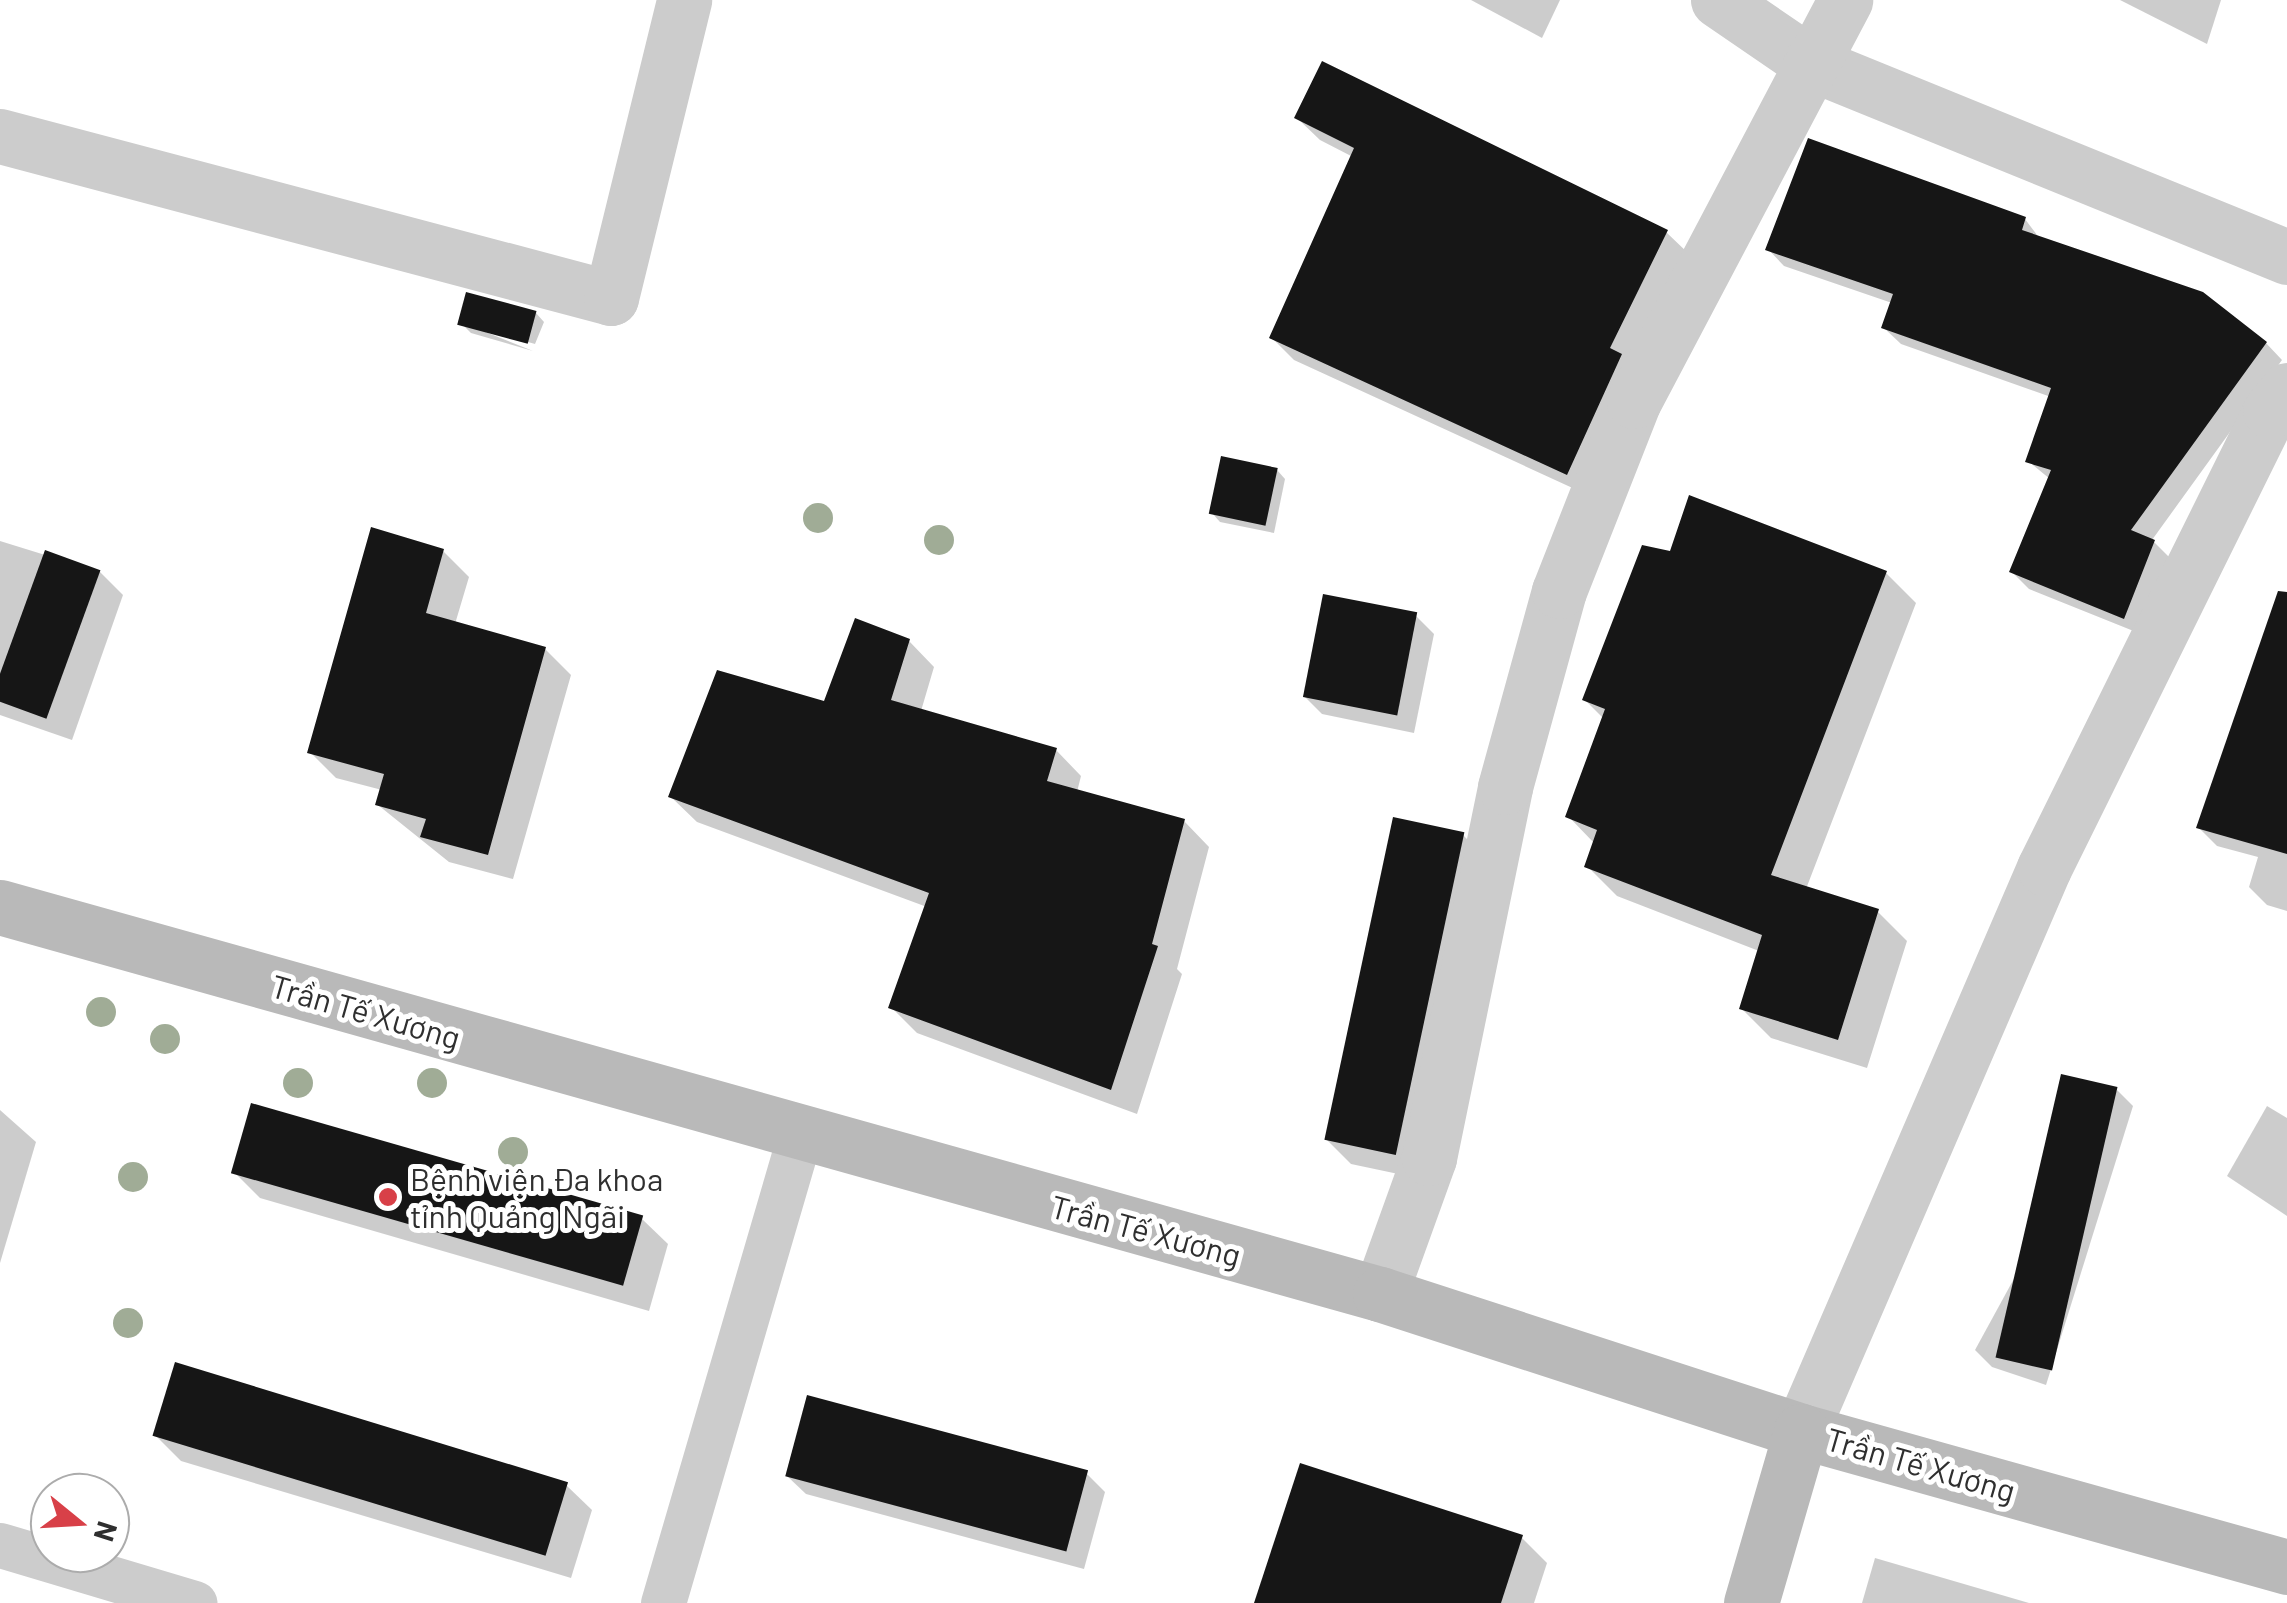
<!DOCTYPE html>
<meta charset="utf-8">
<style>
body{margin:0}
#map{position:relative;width:2287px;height:1603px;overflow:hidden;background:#fff;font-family:Barlow,sans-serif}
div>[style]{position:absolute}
.shadow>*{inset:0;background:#0003}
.building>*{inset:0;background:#161616;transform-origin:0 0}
.lane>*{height:45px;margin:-22.5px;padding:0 22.5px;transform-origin:22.5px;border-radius:22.5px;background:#ccc}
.street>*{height:55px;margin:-27.5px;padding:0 27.5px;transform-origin:27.5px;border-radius:27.5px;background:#ccc}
.secondary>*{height:55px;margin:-27.5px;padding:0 27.5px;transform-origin:27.5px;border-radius:27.5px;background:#b9b9b9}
.trees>*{width:30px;height:30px;margin:-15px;border-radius:50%;background:#a0ac96}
.dots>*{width:28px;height:28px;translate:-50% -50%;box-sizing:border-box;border:5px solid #fff;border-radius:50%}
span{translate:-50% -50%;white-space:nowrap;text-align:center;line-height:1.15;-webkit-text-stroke:10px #fff;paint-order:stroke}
.street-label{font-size:32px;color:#2f2f2f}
.poi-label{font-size:32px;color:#2f2f2f}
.left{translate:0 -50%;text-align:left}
.north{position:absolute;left:30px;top:1473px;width:100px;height:100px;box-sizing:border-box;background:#fff;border:2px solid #acacac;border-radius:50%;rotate:108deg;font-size:28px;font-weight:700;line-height:40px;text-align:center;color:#2f2f2f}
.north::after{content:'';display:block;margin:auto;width:35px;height:45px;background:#d84048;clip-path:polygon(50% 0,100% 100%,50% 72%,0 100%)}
</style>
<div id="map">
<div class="shadow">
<div style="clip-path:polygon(1471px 0,1560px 0,1542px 38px)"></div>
<div style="clip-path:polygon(2120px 0,2221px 0,2207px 44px)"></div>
<div style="clip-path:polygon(1297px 118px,1666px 232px,1689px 254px,1590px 496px,1294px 360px,1272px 338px,1353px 157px,1320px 140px)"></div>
<div style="clip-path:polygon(2025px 219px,2040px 239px,2266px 343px,2282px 360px,2152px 540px,2170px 558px,2141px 634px,2029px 589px,2012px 572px,2050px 479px,2028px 461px,2051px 397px,1901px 344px,1884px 328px,1892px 303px,1784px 266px,1768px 249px)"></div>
<div style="clip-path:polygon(536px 313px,544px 322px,535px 344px,468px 325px,533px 351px,471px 333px,462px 324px)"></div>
<div style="clip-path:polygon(1277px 470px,1285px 479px,1274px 533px,1220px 522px,1212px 513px)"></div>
<div style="clip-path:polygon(0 541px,100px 572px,123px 595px,72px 740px,0 715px)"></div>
<div style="clip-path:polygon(443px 551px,469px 577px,455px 624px,545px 649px,571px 675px,513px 879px,449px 862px,378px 805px,382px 790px,336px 778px,310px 752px)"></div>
<div style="clip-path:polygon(1672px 554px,1886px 573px,1916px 603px,1806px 889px,1877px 911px,1907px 941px,1867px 1068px,1771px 1038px,1741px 1008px,1759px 951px,1617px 896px,1587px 866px,1595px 844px,1568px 816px,1604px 719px,1585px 700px)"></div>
<div style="clip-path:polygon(2287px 594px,2287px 911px,2267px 905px,2249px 887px,2258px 857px,2217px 846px,2199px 828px)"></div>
<div style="clip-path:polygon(1416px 616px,1434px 634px,1414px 733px,1322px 714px,1304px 696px)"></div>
<div style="clip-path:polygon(909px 641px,934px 667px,921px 711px,1056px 750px,1081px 776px,1077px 792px,1184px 821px,1209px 847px,1177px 969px,1182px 974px,1137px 1114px,917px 1033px,891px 1007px,927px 907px,697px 822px,671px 797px,825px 704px)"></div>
<div style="clip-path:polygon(1463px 835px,1488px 861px,1422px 1179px,1351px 1164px,1325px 1138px)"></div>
<div style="clip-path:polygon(2117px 1090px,2133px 1106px,2046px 1385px,1992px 1367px,1975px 1350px)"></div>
<div style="clip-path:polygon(2267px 1106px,2287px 1118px,2287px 1216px,2227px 1176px)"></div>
<div style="clip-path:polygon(0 1110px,36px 1142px,0 1263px)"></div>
<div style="clip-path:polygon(234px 1172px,642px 1219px,668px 1244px,649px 1311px,260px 1198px)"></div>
<div style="clip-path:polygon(155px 1435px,566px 1485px,592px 1510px,571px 1578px,181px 1461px)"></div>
<div style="clip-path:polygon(1087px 1474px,1105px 1492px,1084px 1569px,806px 1494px,787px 1476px)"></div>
<div style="clip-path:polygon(1522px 1538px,1547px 1563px,1534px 1603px,1257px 1603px)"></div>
<div style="clip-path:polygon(1875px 1558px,2029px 1603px,1862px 1603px)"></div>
</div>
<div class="building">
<div style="clip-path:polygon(1322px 61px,1668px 230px,1610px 348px,1622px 354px,1567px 475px,1269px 338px,1354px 148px,1294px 118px)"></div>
<div style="clip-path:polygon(1808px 138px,2026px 217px,2022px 230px,2203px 292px,2267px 342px,2131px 530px,2155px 540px,2124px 619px,2009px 572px,2051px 470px,2025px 462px,2051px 388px,1881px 328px,1893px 294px,1765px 250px)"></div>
<div style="left:466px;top:292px;width:73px;height:34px;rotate:15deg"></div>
<div style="left:1221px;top:456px;width:58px;height:59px;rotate:12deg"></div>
<div style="clip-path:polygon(1689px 495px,1887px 571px,1771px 875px,1879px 909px,1838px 1040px,1739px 1009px,1762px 935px,1584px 867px,1597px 830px,1565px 817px,1605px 709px,1582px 700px,1642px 545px,1670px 551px)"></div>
<div style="clip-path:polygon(371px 527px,444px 549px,426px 613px,546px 647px,488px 855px,420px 837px,426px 819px,375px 805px,384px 774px,307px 753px)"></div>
<div style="left:45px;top:550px;width:59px;height:158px;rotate:20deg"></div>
<div style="clip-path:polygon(2278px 591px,2287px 592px,2287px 854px,2196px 828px)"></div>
<div style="left:1323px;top:594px;width:96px;height:105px;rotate:11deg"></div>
<div style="clip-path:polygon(855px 618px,910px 639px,891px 700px,1057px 748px,1047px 781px,1185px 819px,1152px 944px,1158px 946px,1111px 1090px,888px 1008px,929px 893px,668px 797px,717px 670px,824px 701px)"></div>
<div style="left:1393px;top:817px;width:73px;height:330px;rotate:12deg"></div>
<div style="left:2061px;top:1074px;width:58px;height:291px;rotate:13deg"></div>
<div style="left:251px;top:1103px;width:408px;height:73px;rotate:16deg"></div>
<div style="left:175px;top:1362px;width:411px;height:77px;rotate:17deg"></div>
<div style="left:807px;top:1395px;width:291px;height:84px;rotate:15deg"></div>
<div style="clip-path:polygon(1300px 1463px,1523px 1535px,1501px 1603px,1254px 1603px)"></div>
</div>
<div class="lane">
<div style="left:0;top:1545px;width:203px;rotate:16.6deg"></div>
<div style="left:663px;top:1603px;width:488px;rotate:-73.7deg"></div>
</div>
<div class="street">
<div style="left:1718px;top:0;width:112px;rotate:34.4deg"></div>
<div style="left:1810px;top:63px;width:515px;rotate:22.13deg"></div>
<div style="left:0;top:136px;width:632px;rotate:14.85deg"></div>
<div style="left:611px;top:298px;width:307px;rotate:-76.2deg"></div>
<div style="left:1380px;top:1294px;width:145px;rotate:-70.2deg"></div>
<div style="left:1429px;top:1158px;width:379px;rotate:-78.4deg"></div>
<div style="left:1505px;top:787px;width:203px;rotate:-74.6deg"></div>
<div style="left:1559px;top:591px;width:204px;rotate:-68.5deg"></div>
<div style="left:1634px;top:401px;width:453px;rotate:-62.2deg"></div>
<div style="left:1801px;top:1431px;width:613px;rotate:-66.65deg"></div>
<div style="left:2044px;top:868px;width:510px;rotate:-63.69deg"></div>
<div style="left:2270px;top:411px;width:27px;rotate:-51deg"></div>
</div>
<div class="secondary">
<div style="left:0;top:907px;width:1433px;rotate:15.67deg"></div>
<div style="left:1380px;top:1294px;width:443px;rotate:18deg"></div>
<div style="left:1801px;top:1431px;width:505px;rotate:15.63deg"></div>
<div style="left:1751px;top:1603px;width:179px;rotate:-73.8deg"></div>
</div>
<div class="trees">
<div style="left:818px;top:518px"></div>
<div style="left:939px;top:540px"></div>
<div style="left:101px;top:1012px"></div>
<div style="left:165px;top:1039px"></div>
<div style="left:298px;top:1083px"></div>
<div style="left:432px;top:1083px"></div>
<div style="left:513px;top:1152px"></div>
<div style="left:133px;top:1177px"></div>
<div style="left:128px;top:1323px"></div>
</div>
<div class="dots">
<div style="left:388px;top:1197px;background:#d84048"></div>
</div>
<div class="street-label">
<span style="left:366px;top:1011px;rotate:16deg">Trần Tế Xương</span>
<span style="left:1146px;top:1230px;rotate:15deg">Trần Tế Xương</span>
<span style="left:1921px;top:1464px;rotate:16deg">Trần Tế Xương</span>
</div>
<div class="poi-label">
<span class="left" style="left:410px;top:1197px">Bệnh viện Đa khoa<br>tỉnh Quảng Ngãi</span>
</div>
<div class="north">N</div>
</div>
